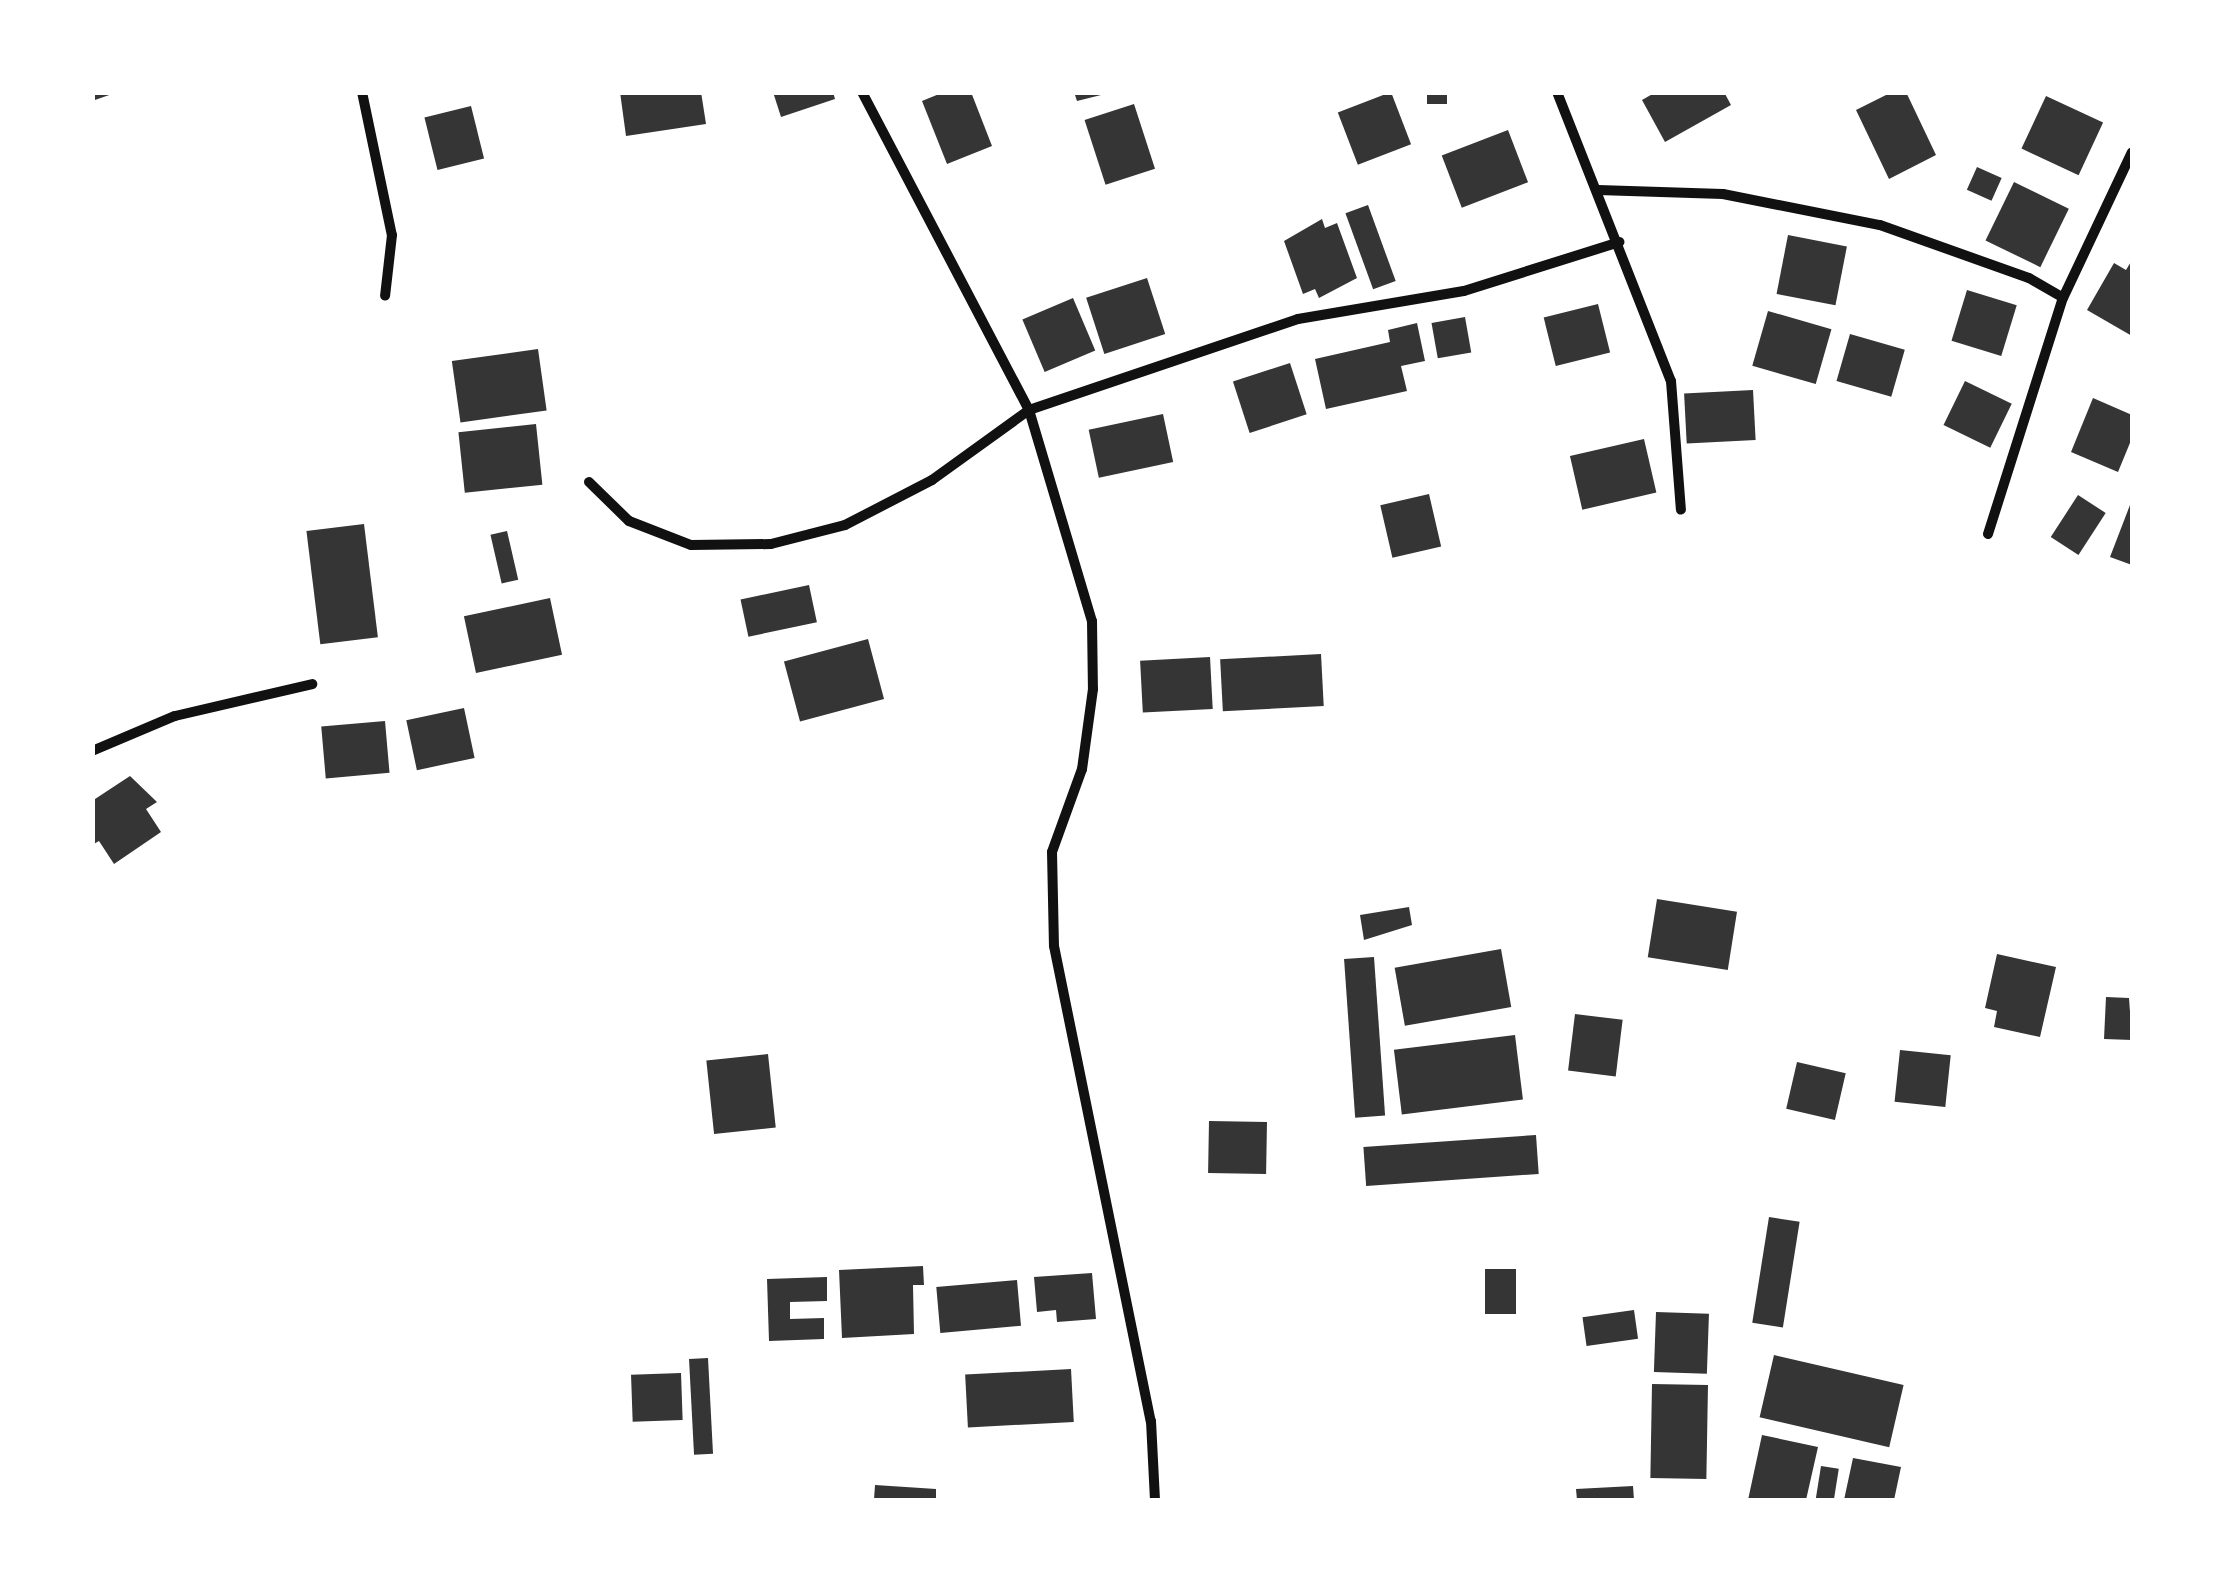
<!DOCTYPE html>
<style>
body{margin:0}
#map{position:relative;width:2225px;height:1593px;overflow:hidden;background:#fff;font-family:Rubik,sans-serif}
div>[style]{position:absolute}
.building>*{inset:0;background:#353535;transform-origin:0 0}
.minor>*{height:10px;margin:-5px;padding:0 5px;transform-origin:5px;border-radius:5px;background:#111}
span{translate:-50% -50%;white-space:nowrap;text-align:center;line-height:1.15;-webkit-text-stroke:8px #fff;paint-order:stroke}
.frame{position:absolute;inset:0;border:95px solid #fff;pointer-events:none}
</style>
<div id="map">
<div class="building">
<div style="clip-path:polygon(92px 92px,115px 92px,115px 93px,92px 101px)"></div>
<div style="clip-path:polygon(620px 92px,701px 92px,706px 124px,626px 136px)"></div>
<div style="clip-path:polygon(773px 92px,833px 92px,835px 99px,781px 117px)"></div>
<div style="clip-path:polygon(944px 92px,971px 92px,992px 146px,947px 164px,922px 101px)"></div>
<div style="clip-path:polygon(1074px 92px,1105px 92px,1105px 94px,1077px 101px)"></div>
<div style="left:1391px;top:92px;width:56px;height:57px;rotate:69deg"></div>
<div style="left:1427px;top:92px;width:20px;height:12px"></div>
<div style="clip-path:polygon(1656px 92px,1724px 92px,1731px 105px,1665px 142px,1642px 100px)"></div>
<div style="clip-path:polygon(1892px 92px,1906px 92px,1936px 155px,1889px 179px,1856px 110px)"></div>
<div style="left:2046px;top:96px;width:63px;height:58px;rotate:25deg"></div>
<div style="left:1134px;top:104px;width:68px;height:52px;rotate:72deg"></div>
<div style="left:471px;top:106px;width:54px;height:48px;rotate:76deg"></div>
<div style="left:1508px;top:130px;width:56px;height:71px;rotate:69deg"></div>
<div style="left:1977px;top:167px;width:27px;height:25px;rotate:24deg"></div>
<div style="left:2014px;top:182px;width:61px;height:65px;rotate:26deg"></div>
<div style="left:1368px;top:205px;width:81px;height:24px;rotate:70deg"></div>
<div style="clip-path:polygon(1322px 219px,1325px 228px,1337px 223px,1357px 278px,1319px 298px,1315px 289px,1303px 294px,1284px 241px)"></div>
<div style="left:1788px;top:235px;width:60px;height:60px;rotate:11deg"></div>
<div style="clip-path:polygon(2132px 260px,2132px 336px,2087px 310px,2114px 263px,2126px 270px)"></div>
<div style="left:1147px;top:278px;width:59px;height:64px;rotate:72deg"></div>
<div style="left:1967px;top:290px;width:52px;height:53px;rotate:17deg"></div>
<div style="left:1073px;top:298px;width:57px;height:55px;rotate:67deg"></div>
<div style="left:1598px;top:304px;width:50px;height:56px;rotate:76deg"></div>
<div style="left:1768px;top:311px;width:66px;height:57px;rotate:16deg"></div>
<div style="left:1465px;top:317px;width:36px;height:34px;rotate:80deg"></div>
<div style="clip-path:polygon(1417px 323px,1425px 361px,1401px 366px,1407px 391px,1326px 409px,1315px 359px,1390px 342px,1388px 330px)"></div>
<div style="left:1850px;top:334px;width:57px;height:49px;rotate:16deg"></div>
<div style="left:538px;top:349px;width:62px;height:87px;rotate:82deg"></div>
<div style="left:1290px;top:363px;width:54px;height:60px;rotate:72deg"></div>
<div style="left:1965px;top:381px;width:52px;height:49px;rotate:26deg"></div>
<div style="left:1753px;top:390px;width:50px;height:69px;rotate:87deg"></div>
<div style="clip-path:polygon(2093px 398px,2132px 415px,2132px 438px,2118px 472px,2071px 452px)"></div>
<div style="left:1163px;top:414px;width:49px;height:76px;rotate:78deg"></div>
<div style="left:536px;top:424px;width:61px;height:78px;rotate:84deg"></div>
<div style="left:1644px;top:439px;width:55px;height:76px;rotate:77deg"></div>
<div style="left:1429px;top:494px;width:54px;height:50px;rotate:77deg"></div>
<div style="left:2078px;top:495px;width:33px;height:50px;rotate:33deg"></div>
<div style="clip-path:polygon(2130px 505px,2132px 506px,2132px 565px,2110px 557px)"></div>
<div style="left:364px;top:524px;width:114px;height:58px;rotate:83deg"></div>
<div style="left:507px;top:531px;width:50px;height:17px;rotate:77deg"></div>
<div style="left:809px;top:585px;width:38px;height:70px;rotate:78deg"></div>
<div style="left:550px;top:598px;width:58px;height:88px;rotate:78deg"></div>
<div style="left:868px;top:639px;width:62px;height:87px;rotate:75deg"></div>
<div style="left:1321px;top:654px;width:52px;height:101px;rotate:87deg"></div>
<div style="left:1210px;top:657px;width:52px;height:70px;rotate:87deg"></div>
<div style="left:464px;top:708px;width:51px;height:59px;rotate:78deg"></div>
<div style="left:385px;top:721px;width:52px;height:64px;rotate:85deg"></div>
<div style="clip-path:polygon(130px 776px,157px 802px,146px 809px,161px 832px,114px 864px,99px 841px,92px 845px,92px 801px)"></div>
<div style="left:1657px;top:899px;width:81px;height:59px;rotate:9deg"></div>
<div style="clip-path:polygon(1409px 907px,1412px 925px,1364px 940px,1360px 915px)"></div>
<div style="left:1501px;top:949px;width:59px;height:108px;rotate:80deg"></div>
<div style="clip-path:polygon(1997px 954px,2056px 967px,2040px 1037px,1994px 1027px,1997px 1011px,1985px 1008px)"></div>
<div style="left:1374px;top:957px;width:159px;height:30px;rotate:86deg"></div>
<div style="clip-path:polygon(2106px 997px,2129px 998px,2132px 1040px,2104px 1039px)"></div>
<div style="left:1575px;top:1014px;width:48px;height:57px;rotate:7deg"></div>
<div style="left:1515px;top:1035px;width:65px;height:122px;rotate:83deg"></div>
<div style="left:1900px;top:1050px;width:51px;height:52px;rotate:6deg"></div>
<div style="left:768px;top:1054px;width:74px;height:62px;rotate:84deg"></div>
<div style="left:1797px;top:1062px;width:50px;height:48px;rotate:13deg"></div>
<div style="left:1209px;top:1121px;width:58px;height:52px;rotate:1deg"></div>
<div style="left:1536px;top:1135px;width:39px;height:173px;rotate:86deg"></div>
<div style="left:1769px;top:1217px;width:31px;height:107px;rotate:9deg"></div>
<div style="clip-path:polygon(923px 1266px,924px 1285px,913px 1285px,914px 1334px,842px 1338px,839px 1270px)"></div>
<div style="left:1485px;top:1269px;width:31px;height:45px"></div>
<div style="clip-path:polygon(1092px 1273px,1096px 1319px,1057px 1322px,1056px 1310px,1037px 1312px,1034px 1277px)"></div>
<div style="clip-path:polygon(827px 1277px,827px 1301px,790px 1302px,790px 1319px,824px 1318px,824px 1339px,769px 1341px,767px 1279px)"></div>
<div style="left:1017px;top:1280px;width:46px;height:81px;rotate:85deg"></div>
<div style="left:1634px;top:1310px;width:29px;height:52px;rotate:82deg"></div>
<div style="left:1656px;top:1312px;width:53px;height:60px;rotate:2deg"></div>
<div style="left:1774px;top:1355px;width:133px;height:64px;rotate:13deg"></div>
<div style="left:708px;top:1358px;width:96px;height:19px;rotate:87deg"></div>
<div style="left:1071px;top:1369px;width:53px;height:106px;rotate:87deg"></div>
<div style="left:681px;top:1373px;width:47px;height:50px;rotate:88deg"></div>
<div style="left:1652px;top:1384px;width:56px;height:94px;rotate:1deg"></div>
<div style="clip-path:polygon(1762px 1435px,1818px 1447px,1806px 1500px,1748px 1500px)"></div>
<div style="clip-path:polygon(1853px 1458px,1901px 1467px,1894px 1500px,1844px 1500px)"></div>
<div style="left:1821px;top:1466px;width:18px;height:35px;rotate:9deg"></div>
<div style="clip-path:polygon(875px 1485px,936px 1489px,936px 1500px,874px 1500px)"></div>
<div style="clip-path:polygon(1633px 1486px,1634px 1500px,1577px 1500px,1576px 1489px)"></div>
</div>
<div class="minor">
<div style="left:362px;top:92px;width:146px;rotate:78.2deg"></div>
<div style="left:392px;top:235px;width:61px;rotate:96.5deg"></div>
<div style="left:862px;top:92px;width:359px;rotate:62.3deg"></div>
<div style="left:1029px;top:410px;width:220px;rotate:73.4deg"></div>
<div style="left:1092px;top:621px;width:68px;rotate:89.2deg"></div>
<div style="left:1093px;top:689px;width:81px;rotate:97.8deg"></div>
<div style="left:1082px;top:769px;width:88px;rotate:109.9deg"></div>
<div style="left:1052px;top:852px;width:94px;rotate:88.8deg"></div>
<div style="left:1054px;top:946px;width:485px;rotate:78.5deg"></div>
<div style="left:1151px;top:1421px;width:79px;rotate:87.1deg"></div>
<div style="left:1557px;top:92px;width:311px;rotate:68.5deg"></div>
<div style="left:1671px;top:381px;width:129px;rotate:85.6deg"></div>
<div style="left:1598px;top:190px;width:125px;rotate:1.8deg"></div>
<div style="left:1723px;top:194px;width:160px;rotate:11.2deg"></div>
<div style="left:1880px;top:225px;width:158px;rotate:19.6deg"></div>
<div style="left:2029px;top:278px;width:39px;rotate:30deg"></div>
<div style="left:589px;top:482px;width:56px;rotate:44.3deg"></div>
<div style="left:629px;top:521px;width:66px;rotate:21.2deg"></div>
<div style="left:691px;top:545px;width:80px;rotate:-0.7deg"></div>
<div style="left:771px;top:544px;width:76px;rotate:-14.4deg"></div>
<div style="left:845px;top:525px;width:98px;rotate:-27.3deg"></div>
<div style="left:932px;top:480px;width:120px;rotate:-35.8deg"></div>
<div style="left:1029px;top:410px;width:284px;rotate:-18.7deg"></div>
<div style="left:1298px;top:319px;width:168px;rotate:-9.6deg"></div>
<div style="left:1464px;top:291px;width:163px;rotate:-17.5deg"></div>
<div style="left:1988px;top:534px;width:248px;rotate:-72.4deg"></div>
<div style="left:2063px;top:298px;width:161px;rotate:-64.7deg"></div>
<div style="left:92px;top:751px;width:90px;rotate:-22.9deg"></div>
<div style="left:175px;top:716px;width:141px;rotate:-13.1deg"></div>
</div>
<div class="frame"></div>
</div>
